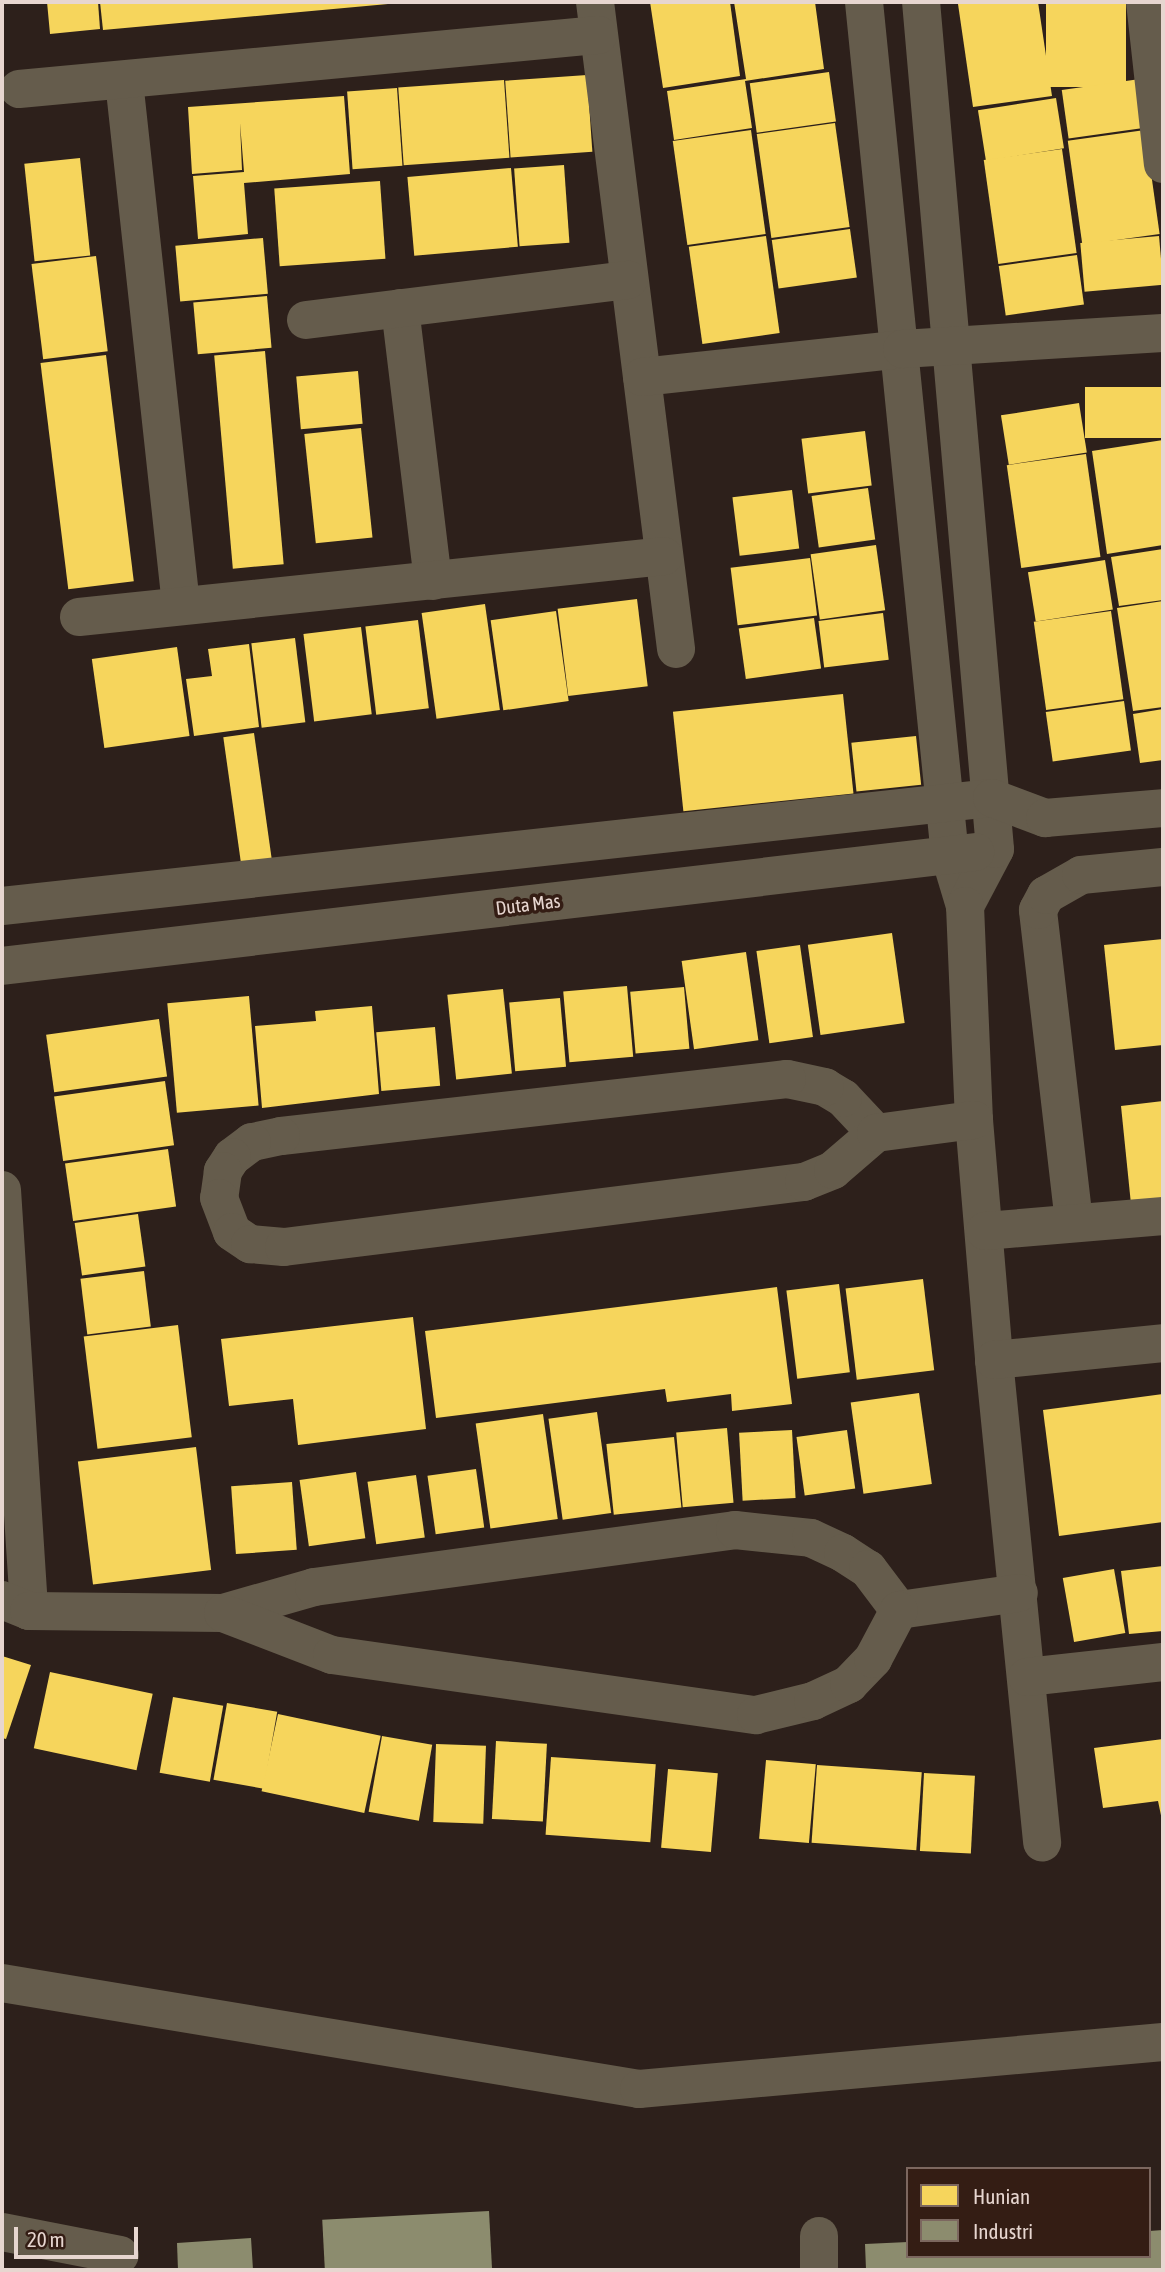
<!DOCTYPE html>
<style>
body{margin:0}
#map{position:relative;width:1165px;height:2272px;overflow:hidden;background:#2d201b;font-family:"Asap Condensed",sans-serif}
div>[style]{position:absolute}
.homes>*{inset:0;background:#f6d55c;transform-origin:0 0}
.industry>*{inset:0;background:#8c8c6e;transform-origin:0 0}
.minor>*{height:38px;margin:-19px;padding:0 19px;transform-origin:19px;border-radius:19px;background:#655c4c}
span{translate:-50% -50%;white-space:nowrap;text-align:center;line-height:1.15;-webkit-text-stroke:7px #341d14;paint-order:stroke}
.street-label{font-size:19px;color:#e7d6d0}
.frame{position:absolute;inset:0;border:4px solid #e7d6d0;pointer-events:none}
.legend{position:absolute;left:906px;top:2167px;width:245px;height:91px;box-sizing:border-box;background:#341d14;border:2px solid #7c675f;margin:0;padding:9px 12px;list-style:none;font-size:21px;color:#e7d6d0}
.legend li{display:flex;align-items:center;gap:14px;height:35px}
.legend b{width:35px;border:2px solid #7c675f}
.scale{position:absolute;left:14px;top:2227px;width:124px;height:32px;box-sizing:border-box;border:4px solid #e7d6d0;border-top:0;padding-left:9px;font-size:21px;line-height:24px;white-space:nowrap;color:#e7d6d0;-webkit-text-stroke:5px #341d14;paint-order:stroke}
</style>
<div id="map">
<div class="homes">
<div style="clip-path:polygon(47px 2px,98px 2px,100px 29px,50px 34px)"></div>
<div style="clip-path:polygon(100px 2px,388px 2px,388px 4px,103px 30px)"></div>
<div style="clip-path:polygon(650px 2px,730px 2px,740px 76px,663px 88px)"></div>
<div style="clip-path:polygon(734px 2px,815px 2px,824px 69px,745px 81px,752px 128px,674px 140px,667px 91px,746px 79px)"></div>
<div style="clip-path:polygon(974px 2px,1038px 2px,1052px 96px,973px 107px,958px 4px)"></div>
<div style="left:1046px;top:2px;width:80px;height:85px"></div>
<div style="left:829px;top:72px;width:50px;height:80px;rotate:82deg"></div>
<div style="left:587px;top:75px;width:77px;height:82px;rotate:86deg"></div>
<div style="left:1140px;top:79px;width:49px;height:79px;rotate:82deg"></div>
<div style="left:504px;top:80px;width:78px;height:106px;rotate:86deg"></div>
<div style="left:397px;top:88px;width:78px;height:50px;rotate:86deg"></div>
<div style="clip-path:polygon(344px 96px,350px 174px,244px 183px,248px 234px,198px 239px,193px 176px,244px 172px,240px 123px,242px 170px,192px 174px,188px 107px)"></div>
<div style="left:1056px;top:98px;width:51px;height:79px;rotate:81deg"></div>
<div style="left:835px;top:123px;width:105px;height:79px;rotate:82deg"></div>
<div style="left:751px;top:130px;width:105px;height:79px;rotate:82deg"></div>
<div style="left:1145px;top:130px;width:105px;height:78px;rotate:82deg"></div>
<div style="left:1062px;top:149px;width:105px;height:79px;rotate:82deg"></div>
<div style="left:80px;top:158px;width:98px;height:56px;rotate:84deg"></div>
<div style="left:564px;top:165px;width:78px;height:50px;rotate:86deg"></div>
<div style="left:511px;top:168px;width:79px;height:104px;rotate:85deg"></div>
<div style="left:380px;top:181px;width:78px;height:106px;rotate:86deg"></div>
<div style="left:850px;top:229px;width:49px;height:79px;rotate:82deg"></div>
<div style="left:766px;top:236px;width:98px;height:78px;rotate:82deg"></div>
<div style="left:1159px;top:236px;width:49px;height:79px;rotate:85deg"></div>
<div style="left:263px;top:238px;width:56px;height:88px;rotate:85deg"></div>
<div style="left:1077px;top:255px;width:50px;height:79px;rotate:82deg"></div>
<div style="left:96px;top:256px;width:96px;height:65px;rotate:83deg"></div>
<div style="left:267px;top:296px;width:52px;height:74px;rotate:85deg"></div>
<div style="left:265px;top:351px;width:214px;height:51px;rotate:85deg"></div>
<div style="left:106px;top:355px;width:228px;height:66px;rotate:83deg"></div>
<div style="left:358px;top:371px;width:53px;height:62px;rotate:85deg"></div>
<div style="left:1163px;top:387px;width:51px;height:78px;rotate:90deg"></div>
<div style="left:1079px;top:403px;width:50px;height:79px;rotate:81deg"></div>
<div style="left:361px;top:428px;width:110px;height:57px;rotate:84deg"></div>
<div style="left:865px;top:431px;width:55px;height:64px;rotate:83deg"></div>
<div style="clip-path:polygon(1163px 440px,1163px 545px,1107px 554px,1092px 451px)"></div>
<div style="left:1086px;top:454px;width:104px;height:80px;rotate:82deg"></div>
<div style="left:868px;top:488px;width:52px;height:57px;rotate:82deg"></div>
<div style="left:792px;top:490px;width:59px;height:60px;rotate:83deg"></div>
<div style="left:876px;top:545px;width:66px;height:66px;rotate:82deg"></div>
<div style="clip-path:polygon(1163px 549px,1163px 600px,1119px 606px,1111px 557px)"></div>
<div style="left:810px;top:558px;width:58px;height:80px;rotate:83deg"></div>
<div style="left:1105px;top:560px;width:50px;height:78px;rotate:81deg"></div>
<div style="left:637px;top:599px;width:88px;height:80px;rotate:83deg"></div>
<div style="clip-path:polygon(1163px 601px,1163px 707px,1133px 711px,1117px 608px)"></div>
<div style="left:485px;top:604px;width:107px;height:64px;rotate:82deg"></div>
<div style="left:556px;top:611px;width:91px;height:66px;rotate:82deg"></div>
<div style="left:1111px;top:611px;width:89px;height:78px;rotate:82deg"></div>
<div style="left:883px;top:613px;width:47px;height:65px;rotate:83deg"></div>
<div style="left:814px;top:618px;width:51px;height:76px;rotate:82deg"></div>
<div style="left:418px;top:620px;width:89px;height:53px;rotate:83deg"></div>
<div style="left:361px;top:627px;width:88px;height:58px;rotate:83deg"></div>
<div style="left:295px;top:638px;width:85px;height:44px;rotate:83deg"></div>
<div style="clip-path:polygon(249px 644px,259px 727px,194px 736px,186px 679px,212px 676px,208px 649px)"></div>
<div style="left:177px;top:647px;width:90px;height:86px;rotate:82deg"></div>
<div style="left:843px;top:694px;width:100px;height:171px;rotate:84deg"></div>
<div style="left:1124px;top:701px;width:50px;height:79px;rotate:82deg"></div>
<div style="clip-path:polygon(1163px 709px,1163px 760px,1140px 763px,1133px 714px)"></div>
<div style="left:254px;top:733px;width:130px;height:31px;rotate:82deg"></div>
<div style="left:916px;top:736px;width:49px;height:65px;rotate:84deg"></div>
<div style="left:892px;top:933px;width:91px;height:85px;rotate:82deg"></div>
<div style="clip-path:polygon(1163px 939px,1163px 1045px,1115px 1050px,1104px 945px)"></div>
<div style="left:800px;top:945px;width:93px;height:44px;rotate:82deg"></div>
<div style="left:746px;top:952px;width:89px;height:65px;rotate:82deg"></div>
<div style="left:627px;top:986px;width:71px;height:64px;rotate:85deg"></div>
<div style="left:684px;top:987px;width:62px;height:54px;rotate:85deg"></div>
<div style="left:503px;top:989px;width:85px;height:56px;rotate:84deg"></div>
<div style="left:249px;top:996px;width:110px;height:82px;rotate:85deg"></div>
<div style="left:560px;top:998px;width:69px;height:51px;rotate:85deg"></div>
<div style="clip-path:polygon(372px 1006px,379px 1094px,262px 1108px,255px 1026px,316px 1021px,315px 1011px)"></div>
<div style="left:159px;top:1019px;width:58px;height:114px;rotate:82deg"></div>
<div style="left:435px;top:1027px;width:59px;height:59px;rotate:85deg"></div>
<div style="left:165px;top:1081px;width:65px;height:112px;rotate:82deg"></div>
<div style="clip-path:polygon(1163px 1101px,1163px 1210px,1132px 1214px,1121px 1106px)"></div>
<div style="left:168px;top:1149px;width:58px;height:104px;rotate:82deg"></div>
<div style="left:138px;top:1214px;width:53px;height:64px;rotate:82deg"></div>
<div style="left:144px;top:1271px;width:56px;height:64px;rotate:83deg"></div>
<div style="left:923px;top:1279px;width:92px;height:78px;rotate:83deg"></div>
<div style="left:839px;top:1284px;width:89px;height:53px;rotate:83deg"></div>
<div style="clip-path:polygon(777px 1287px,792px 1404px,732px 1411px,731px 1394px,667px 1402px,665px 1389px,436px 1418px,425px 1331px)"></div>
<div style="clip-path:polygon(413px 1317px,426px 1429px,298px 1445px,293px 1399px,229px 1406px,221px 1339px)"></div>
<div style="left:178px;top:1325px;width:113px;height:95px;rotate:83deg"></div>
<div style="left:919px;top:1393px;width:92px;height:69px;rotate:82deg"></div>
<div style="clip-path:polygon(1163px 1394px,1163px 1522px,1059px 1536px,1043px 1410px)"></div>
<div style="left:597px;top:1412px;width:102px;height:49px;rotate:82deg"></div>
<div style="left:543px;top:1414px;width:106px;height:68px;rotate:82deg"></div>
<div style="left:727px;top:1428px;width:75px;height:51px;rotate:85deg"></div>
<div style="left:792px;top:1430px;width:68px;height:53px;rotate:87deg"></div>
<div style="left:847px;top:1430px;width:59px;height:51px;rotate:82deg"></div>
<div style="left:674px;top:1437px;width:71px;height:68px;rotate:84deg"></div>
<div style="left:196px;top:1447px;width:124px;height:119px;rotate:83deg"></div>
<div style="left:476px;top:1469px;width:59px;height:49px;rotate:82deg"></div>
<div style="left:356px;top:1472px;width:67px;height:57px;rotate:82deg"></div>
<div style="left:416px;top:1475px;width:63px;height:49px;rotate:82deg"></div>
<div style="left:292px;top:1482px;width:68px;height:61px;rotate:86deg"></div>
<div style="clip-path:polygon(1163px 1566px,1163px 1631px,1129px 1634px,1121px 1571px)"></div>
<div style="left:1114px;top:1569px;width:65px;height:52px;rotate:80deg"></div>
<div style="clip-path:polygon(2px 1656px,31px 1665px,6px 1739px,2px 1738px)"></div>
<div style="left:50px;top:1672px;width:105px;height:78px;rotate:12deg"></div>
<div style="left:173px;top:1697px;width:51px;height:77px;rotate:10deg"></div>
<div style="left:227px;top:1703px;width:51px;height:78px;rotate:10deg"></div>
<div style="left:278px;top:1714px;width:105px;height:79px;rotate:12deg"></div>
<div style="left:382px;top:1736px;width:51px;height:77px;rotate:10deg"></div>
<div style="clip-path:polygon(1163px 1739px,1163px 1825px,1158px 1801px,1103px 1808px,1094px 1748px)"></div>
<div style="left:496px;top:1741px;width:51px;height:78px;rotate:3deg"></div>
<div style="left:436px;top:1744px;width:50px;height:78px;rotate:2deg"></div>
<div style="left:551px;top:1757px;width:105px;height:78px;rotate:4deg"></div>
<div style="left:766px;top:1760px;width:50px;height:79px;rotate:5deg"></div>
<div style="left:817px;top:1765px;width:105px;height:78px;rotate:4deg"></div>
<div style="left:668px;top:1769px;width:50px;height:79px;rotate:5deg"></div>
<div style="left:924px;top:1773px;width:51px;height:78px;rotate:3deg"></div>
</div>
<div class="industry">
<div style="left:489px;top:2211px;width:59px;height:167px;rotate:87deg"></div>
<div style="clip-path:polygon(1163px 2230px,1163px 2270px,866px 2270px,865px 2244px,908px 2242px,908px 2256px,1149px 2256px,1149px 2231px)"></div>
<div style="clip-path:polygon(251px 2238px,253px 2270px,178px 2270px,177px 2243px)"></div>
</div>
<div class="minor">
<div style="left:595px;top:2px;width:652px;rotate:82.86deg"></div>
<div style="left:864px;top:2px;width:858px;rotate:84.25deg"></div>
<div style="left:950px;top:856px;width:52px;rotate:73.3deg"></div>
<div style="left:965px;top:906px;width:64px;rotate:-62.2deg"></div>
<div style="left:995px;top:849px;width:850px;rotate:-94.99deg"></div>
<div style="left:1145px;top:2px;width:163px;rotate:83.7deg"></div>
<div style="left:124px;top:81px;width:527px;rotate:83.79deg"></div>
<div style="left:19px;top:89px;width:582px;rotate:-5.33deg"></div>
<div style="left:400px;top:308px;width:275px;rotate:83.1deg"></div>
<div style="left:306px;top:320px;width:325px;rotate:-7.1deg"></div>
<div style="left:642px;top:377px;width:262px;rotate:-6.1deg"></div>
<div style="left:902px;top:349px;width:261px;rotate:-3.5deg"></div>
<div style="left:79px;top:617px;width:588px;rotate:-5.95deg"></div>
<div style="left:2px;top:906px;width:996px;rotate:-6.23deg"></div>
<div style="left:992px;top:798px;width:57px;rotate:20.7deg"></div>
<div style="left:1045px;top:818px;width:118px;rotate:-4.8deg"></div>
<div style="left:965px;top:906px;width:214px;rotate:87.6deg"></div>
<div style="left:974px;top:1120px;width:241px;rotate:85.2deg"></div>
<div style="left:994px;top:1360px;width:485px;rotate:84.3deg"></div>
<div style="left:2px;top:966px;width:980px;rotate:-6.68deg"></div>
<div style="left:876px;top:1133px;width:48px;rotate:-133.3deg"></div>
<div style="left:843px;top:1098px;width:21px;rotate:-149deg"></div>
<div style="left:825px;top:1087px;width:39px;rotate:-168deg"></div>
<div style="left:787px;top:1079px;width:509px;rotate:173.57deg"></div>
<div style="left:281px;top:1136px;width:30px;rotate:168deg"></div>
<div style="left:252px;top:1142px;width:25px;rotate:143deg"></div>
<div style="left:232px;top:1157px;width:17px;rotate:123deg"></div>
<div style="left:223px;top:1171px;width:27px;rotate:98deg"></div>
<div style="left:219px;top:1198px;width:36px;rotate:69deg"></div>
<div style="left:232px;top:1232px;width:22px;rotate:34deg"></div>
<div style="left:250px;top:1244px;width:34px;rotate:5deg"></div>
<div style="left:284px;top:1247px;width:524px;rotate:-7.13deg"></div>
<div style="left:804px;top:1182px;width:31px;rotate:-22deg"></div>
<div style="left:833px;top:1170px;width:57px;rotate:-40.7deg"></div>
<div style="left:876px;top:1133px;width:99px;rotate:-7.6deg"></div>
<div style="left:2px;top:1190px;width:422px;rotate:86.3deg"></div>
<div style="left:1074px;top:1222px;width:314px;rotate:-96.6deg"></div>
<div style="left:1038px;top:910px;width:17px;rotate:-62deg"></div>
<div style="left:1046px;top:895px;width:40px;rotate:-29.7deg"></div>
<div style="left:1081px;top:875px;width:82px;rotate:-5.6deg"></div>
<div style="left:985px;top:1231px;width:179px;rotate:-4.8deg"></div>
<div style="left:994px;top:1360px;width:170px;rotate:-5.7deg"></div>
<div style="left:2px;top:1600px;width:29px;rotate:22deg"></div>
<div style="left:29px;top:1611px;width:194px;rotate:0.6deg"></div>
<div style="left:223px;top:1613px;width:95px;rotate:-15.9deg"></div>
<div style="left:314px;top:1587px;width:425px;rotate:-7.7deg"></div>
<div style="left:735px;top:1530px;width:76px;rotate:6deg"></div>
<div style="left:811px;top:1538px;width:35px;rotate:25deg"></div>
<div style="left:843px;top:1553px;width:30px;rotate:33deg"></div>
<div style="left:868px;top:1569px;width:51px;rotate:52.9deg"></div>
<div style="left:899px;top:1610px;width:121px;rotate:-8.1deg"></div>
<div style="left:223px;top:1613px;width:117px;rotate:21.1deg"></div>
<div style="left:332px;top:1655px;width:428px;rotate:8.1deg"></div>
<div style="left:756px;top:1715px;width:59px;rotate:-13.8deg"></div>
<div style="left:813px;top:1701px;width:40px;rotate:-25deg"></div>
<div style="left:849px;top:1684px;width:35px;rotate:-46deg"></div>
<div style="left:873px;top:1659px;width:55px;rotate:-62deg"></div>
<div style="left:1027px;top:1677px;width:137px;rotate:-6.3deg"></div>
<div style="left:2px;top:1983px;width:646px;rotate:9.45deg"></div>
<div style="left:639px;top:2089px;width:526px;rotate:-5.13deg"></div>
<div style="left:2px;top:2232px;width:120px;rotate:11deg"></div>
<div style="left:819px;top:2236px;width:34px;rotate:90deg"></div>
</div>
<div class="street-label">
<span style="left:528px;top:905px;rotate:-7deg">Duta Mas</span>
</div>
<div class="frame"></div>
<ul class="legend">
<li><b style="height:19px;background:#f6d55c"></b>Hunian</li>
<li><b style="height:19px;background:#8c8c6e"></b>Industri</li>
</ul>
<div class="scale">20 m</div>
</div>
